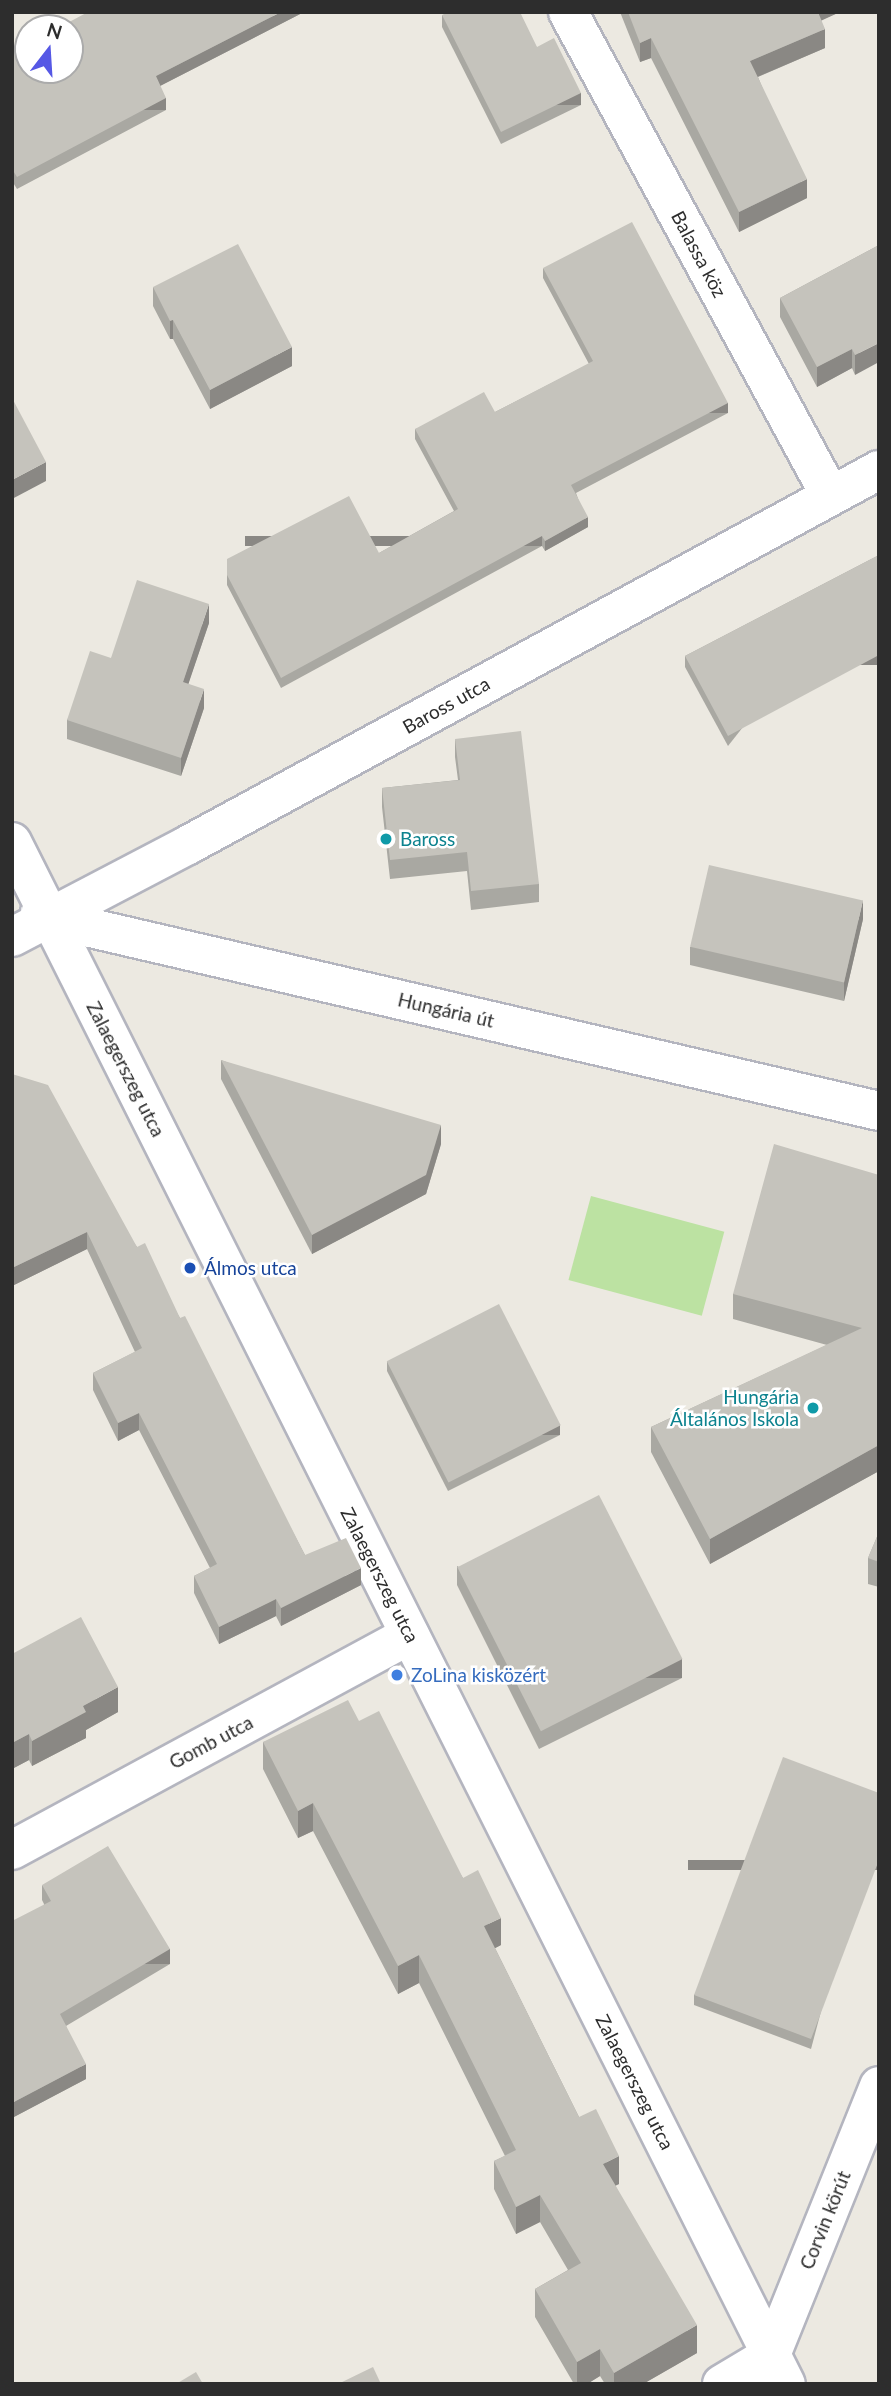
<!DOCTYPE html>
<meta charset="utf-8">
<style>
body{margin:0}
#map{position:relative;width:891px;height:2396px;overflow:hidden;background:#ece9e1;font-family:Lato,sans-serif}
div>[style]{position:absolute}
.pitch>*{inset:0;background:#bce2a2;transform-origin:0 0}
.roads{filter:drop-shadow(2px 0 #b4b5bf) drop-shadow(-2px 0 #b4b5bf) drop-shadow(0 2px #b4b5bf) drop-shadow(0 -2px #b4b5bf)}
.minor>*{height:38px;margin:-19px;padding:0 19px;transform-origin:19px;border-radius:19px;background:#fff}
.tertiary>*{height:38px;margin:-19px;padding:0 19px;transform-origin:19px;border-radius:19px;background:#fff}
.wall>*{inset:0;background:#a9a8a2}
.shaded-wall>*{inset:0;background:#8a8884;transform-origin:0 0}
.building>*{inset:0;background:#c5c3bc;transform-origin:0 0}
.dots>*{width:19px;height:19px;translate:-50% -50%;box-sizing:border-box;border:4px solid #fff;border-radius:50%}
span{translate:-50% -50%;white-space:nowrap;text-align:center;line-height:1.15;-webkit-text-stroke:5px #fff;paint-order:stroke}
.street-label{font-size:19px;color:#2d2d2d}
.culture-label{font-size:19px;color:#0d838f}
.left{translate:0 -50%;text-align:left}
.right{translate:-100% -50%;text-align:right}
.transit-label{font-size:19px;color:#164399}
.shop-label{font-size:19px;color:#366cbe}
.frame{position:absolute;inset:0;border:14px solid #2d2d2d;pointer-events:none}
.north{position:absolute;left:14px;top:14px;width:70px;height:70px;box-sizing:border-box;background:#fff;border:2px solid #ababab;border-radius:50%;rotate:17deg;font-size:19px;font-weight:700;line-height:28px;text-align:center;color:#2d2d2d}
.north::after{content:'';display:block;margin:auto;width:24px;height:32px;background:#5658e5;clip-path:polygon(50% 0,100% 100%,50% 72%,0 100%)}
</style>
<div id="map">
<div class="pitch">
<div style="left:591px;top:1196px;width:138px;height:87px;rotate:15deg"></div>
</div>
<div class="roads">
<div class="minor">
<div style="left:568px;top:12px;width:549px;rotate:61.52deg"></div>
<div style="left:39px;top:916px;width:862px;rotate:13.07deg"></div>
<div style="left:12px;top:937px;width:199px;rotate:-27.6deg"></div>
<div style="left:188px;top:845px;width:786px;rotate:-28.49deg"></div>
<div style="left:12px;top:1850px;width:452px;rotate:-28.4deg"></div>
<div style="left:768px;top:2382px;width:27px;rotate:-84deg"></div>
<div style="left:771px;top:2355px;width:290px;rotate:-68.1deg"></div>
<div style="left:722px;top:2384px;width:57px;rotate:-30.6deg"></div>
</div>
<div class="tertiary">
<div style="left:12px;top:842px;width:1725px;rotate:63.35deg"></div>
</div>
</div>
<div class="wall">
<div style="clip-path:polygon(304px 12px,160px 86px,166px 110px,17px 189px,12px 181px,12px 51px)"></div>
<div style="clip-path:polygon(620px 12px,840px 12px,821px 20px,825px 48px,758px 77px,807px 198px,739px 232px,651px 58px,640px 62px)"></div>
<div style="clip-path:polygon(442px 15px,537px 47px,581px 105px,501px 144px,442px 27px)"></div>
<div style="clip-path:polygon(879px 245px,855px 375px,852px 368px,817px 387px,780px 317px,780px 298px)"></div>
<div style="clip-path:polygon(543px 268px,728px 413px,576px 493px,588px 527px,545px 551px,542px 546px,281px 688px,227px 585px,227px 559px,379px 553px,454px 511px,415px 439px,415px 429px,495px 412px,589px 364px,543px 278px)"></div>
<div style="clip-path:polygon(153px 287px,292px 366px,210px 409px,173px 339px,170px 339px,153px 306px)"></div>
<div style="clip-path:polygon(879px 555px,728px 746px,685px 667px,685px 656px)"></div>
<div style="clip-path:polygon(209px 623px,188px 684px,204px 708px,181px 776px,67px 739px,67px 720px,111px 658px)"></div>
<div style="clip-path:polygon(455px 739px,539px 884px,539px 902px,471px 910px,467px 871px,390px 879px,382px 807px,382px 788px,458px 780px,455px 757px)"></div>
<div style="clip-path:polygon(863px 919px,844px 1001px,690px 965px,690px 947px)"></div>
<div style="clip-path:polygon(221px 1060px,441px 1144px,426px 1194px,312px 1254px,221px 1079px)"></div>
<div style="clip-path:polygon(12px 1074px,137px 1247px,180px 1318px,305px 1555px,361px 1585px,281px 1626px,276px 1616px,219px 1644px,194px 1593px,194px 1576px,210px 1568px,139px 1430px,118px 1441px,93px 1390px,93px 1373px,135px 1352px,87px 1249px,12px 1286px)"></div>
<div style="clip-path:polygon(879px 1175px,879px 1471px,710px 1564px,651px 1452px,651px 1427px,827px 1345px,733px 1319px,733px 1294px)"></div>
<div style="clip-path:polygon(387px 1361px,560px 1435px,448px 1491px,387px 1371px)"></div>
<div style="clip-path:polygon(879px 1532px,879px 1587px,868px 1584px,868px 1558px)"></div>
<div style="clip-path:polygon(457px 1566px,682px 1678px,539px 1749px,457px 1585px)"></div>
<div style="clip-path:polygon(12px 1654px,118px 1712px,86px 1730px,86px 1738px,32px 1766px,29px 1760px,12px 1769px)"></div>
<div style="clip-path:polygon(359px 1721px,463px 1878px,501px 1945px,495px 1948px,579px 2117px,619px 2184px,615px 2185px,697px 2353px,643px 2384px,605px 2384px,600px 2376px,587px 2384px,574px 2384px,535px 2317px,535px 2289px,568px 2270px,540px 2222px,516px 2234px,494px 2189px,494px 2161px,505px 2156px,419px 1983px,398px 1994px,313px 1831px,298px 1838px,263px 1769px,263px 1742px)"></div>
<div style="clip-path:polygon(879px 1793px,811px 2049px,694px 2005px,694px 1995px)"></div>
<div style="clip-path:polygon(42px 1885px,170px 1964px,66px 2026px,86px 2079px,12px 2118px,44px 1904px,42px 1900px)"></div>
</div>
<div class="shaded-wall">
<div style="clip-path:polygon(281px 12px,304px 12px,156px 88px,156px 76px)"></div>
<div style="clip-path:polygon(814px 12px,840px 12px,814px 24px)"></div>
<div style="clip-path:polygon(825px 29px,825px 48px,750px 80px,750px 61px)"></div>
<div style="clip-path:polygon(651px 38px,651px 58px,640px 62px,640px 43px)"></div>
<div style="left:581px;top:93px;width:12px;height:89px;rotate:90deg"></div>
<div style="left:166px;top:98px;width:12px;height:169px;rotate:90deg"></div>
<div style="clip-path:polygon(807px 179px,807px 198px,739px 232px,739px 212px)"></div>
<div style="left:173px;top:320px;width:19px;height:3px;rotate:90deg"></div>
<div style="clip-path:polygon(879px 343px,879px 362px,855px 375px,855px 355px)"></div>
<div style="clip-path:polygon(292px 347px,292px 366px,210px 409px,210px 390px)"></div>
<div style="clip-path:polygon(852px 349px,852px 368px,817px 387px,817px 367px)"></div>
<div style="left:728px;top:403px;width:10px;height:177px;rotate:90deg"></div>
<div style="clip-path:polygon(46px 462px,46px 481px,12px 499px,12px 480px)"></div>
<div style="clip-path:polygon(588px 517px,588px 527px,545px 551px,545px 541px)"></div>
<div style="left:542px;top:536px;width:10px;height:297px;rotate:90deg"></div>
<div style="clip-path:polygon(209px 604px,209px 623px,183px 700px,183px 682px)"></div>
<div style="left:879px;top:655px;width:10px;height:171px;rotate:90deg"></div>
<div style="clip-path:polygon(204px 689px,204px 708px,181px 776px,181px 758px)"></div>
<div style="clip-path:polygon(863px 900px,863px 919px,844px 1001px,844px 982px)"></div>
<div style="clip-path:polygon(441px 1125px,441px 1144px,426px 1194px,312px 1254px,312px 1235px)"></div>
<div style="clip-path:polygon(87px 1232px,87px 1249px,12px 1286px,12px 1268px)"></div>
<div style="clip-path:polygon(139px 1413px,139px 1430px,118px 1441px,118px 1423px)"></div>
<div style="left:560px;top:1425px;width:10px;height:125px;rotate:90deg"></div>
<div style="clip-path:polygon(879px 1445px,879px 1471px,710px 1564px,710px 1539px)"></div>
<div style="clip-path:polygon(361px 1568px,361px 1585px,281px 1626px,281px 1608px)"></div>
<div style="clip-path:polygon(276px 1599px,276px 1616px,219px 1644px,219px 1627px)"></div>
<div style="left:682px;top:1659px;width:19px;height:160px;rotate:90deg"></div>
<div style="clip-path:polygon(118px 1687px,118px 1712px,86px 1730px,86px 1738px,32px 1766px,32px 1741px,83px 1706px)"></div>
<div style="clip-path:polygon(29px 1734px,29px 1760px,12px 1769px,12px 1743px)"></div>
<div style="clip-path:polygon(313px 1803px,313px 1831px,298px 1838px,298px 1811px)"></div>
<div style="left:879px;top:1860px;width:10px;height:191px;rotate:90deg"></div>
<div style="clip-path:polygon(501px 1918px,501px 1945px,484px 1954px,484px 1926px)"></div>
<div style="left:170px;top:1949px;width:15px;height:128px;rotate:90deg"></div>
<div style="clip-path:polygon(419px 1955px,419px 1983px,398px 1994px,398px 1966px)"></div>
<div style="clip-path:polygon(86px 2064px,86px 2079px,12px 2118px,12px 2103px)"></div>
<div style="clip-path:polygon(619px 2156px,619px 2184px,603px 2192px,603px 2164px)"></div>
<div style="clip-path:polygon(540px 2195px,540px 2222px,516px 2234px,516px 2207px)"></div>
<div style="clip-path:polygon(697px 2325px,697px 2353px,643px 2384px,614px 2384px,614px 2373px)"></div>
<div style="clip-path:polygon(600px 2349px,600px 2376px,587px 2384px,577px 2384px,577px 2362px)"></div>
</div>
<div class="building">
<div style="clip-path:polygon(88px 12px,281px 12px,156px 76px,166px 98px,17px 177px,12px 169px,12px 51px,28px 43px,28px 70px,70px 70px,70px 28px,58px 28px)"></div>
<div style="clip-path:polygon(448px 12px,520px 12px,537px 47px,554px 38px,581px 93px,501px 132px,442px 15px)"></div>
<div style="clip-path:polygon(628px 12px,818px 12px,825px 29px,750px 61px,807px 179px,739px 212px,651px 38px,640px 43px)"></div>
<div style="clip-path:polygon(632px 222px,728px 403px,571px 485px,588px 517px,545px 541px,542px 536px,281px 678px,227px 575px,227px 559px,349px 496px,379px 553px,458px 509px,415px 429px,484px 392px,495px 412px,593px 361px,543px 268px)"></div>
<div style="clip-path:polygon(238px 244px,292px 347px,210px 390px,173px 320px,170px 321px,153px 287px)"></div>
<div style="clip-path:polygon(879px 245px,879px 343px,855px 355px,852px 349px,817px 367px,780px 298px)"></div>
<div style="clip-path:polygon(12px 398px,46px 462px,12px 480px)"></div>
<div style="clip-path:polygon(879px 555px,879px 655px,728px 736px,685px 656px)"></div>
<div style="clip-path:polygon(137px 580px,209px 604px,183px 682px,204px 689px,181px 758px,67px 720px,90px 651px,111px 658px)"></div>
<div style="clip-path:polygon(521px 731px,539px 884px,471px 891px,467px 852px,390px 860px,382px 788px,460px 780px,455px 739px)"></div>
<div style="left:709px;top:865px;width:158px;height:84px;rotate:13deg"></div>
<div style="clip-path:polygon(221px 1060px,441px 1125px,426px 1175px,312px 1235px)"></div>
<div style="clip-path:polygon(12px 1074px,48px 1085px,137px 1247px,145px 1243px,180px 1318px,185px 1316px,305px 1555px,346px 1538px,361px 1568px,281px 1608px,276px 1599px,219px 1627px,194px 1576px,217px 1564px,139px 1413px,118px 1423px,93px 1373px,142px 1348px,87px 1232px,12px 1268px,12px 1211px,14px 1210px,12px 1207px)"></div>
<div style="clip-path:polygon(774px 1144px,879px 1175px,879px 1445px,710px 1539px,651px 1427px,862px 1328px,733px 1294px)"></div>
<div style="left:499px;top:1304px;width:136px;height:126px;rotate:63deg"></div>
<div style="left:599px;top:1495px;width:184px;height:159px;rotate:63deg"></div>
<div style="clip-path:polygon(879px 1532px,879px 1562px,868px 1558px)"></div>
<div style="clip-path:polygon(81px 1617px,118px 1687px,83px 1706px,86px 1712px,32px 1741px,29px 1734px,12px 1743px,12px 1654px)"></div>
<div style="clip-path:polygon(348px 1700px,359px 1721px,379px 1711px,463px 1878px,478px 1870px,501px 1918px,484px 1926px,579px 2117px,596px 2109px,619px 2156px,603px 2164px,697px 2325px,614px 2373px,600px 2349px,577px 2362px,535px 2289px,581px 2263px,540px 2195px,516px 2207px,494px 2161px,516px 2150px,419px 1955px,398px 1966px,313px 1803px,298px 1811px,263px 1742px)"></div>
<div style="clip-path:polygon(783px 1757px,879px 1793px,879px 1860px,811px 2039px,694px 1995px)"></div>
<div style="clip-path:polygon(108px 1846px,170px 1949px,60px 2014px,86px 2064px,12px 2103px,12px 1921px,51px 1901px,42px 1885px)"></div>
<div style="clip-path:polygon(373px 2367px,381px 2384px,338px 2384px)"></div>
<div style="clip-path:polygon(196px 2372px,203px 2384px,176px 2384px)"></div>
</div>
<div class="dots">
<div style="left:386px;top:839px;background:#0f9aa8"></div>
<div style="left:190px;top:1268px;background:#1a4fb4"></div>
<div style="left:813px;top:1408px;background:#0f9aa8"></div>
<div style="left:397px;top:1675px;background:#3f7fe0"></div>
</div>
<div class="street-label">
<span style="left:699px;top:254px;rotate:62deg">Balassa köz</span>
<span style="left:446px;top:705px;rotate:-29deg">Baross utca</span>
<span style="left:446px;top:1010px;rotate:13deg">Hungária út</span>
<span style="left:126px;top:1069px;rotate:63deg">Zalaegerszeg utca</span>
<span style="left:380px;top:1575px;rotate:63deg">Zalaegerszeg utca</span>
<span style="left:211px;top:1742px;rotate:-28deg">Gomb utca</span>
<span style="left:635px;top:2082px;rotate:63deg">Zalaegerszeg utca</span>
<span style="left:825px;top:2220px;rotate:-68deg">Corvin körút</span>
</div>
<div class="culture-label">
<span class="left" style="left:400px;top:839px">Baross</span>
<span class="right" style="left:799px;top:1408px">Hungária<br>Általános Iskola</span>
</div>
<div class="transit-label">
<span class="left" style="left:204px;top:1268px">Álmos utca</span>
</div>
<div class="shop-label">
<span class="left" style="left:411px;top:1675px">ZoLina kisközért</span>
</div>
<div class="frame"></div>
<div class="north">N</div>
</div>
